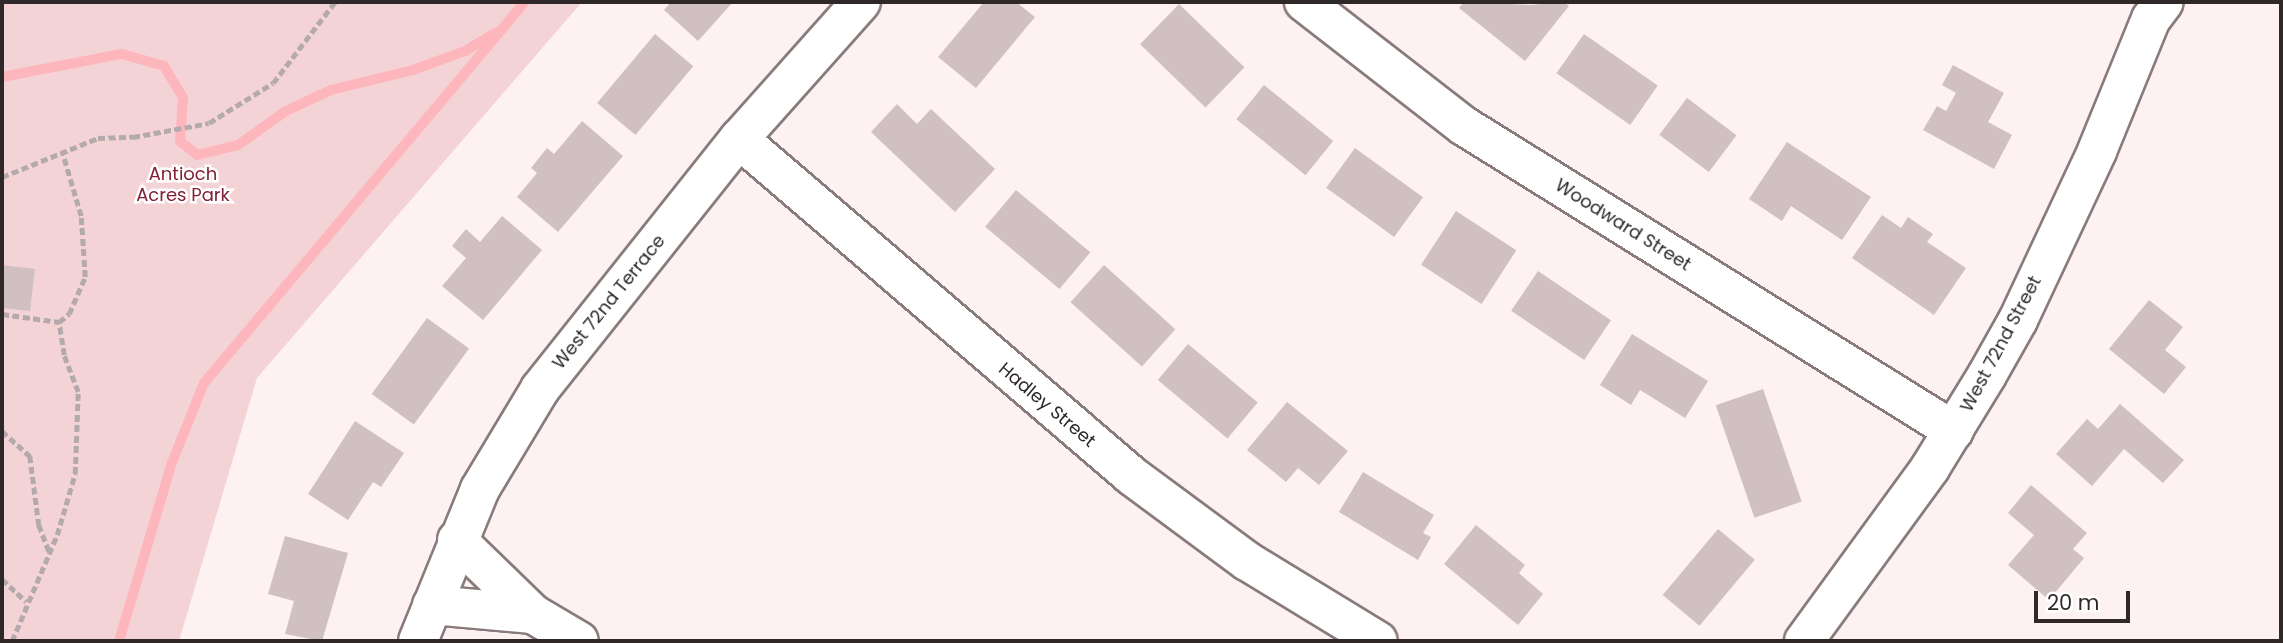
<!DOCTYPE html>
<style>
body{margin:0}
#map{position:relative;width:2283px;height:643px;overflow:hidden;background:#fdf1f2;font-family:Poppins,sans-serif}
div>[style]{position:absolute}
.green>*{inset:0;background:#f4d3d6}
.stream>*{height:10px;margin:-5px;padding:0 5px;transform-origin:5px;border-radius:5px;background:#feb6bd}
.building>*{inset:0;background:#d0c0c1;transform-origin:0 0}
.path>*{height:4.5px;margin-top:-2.25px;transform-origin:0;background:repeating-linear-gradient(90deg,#b4aaab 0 7px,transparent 0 10.5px)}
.roads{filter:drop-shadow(2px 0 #897b7c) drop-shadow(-2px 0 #897b7c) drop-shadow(0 2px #897b7c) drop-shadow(0 -2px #897b7c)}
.minor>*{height:38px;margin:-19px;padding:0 19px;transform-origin:19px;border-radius:19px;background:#fff}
span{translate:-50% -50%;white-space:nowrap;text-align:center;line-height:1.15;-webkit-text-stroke:5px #fff;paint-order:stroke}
.park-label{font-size:18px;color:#831f36}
.street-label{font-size:18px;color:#2e2828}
.frame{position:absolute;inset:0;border:4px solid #2e2828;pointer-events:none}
.scale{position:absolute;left:2034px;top:591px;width:96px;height:32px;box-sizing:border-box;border:4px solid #2e2828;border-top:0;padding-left:9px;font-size:21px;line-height:24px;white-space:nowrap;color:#2e2828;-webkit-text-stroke:5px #fff;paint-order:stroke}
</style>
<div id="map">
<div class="green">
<div style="clip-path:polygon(2px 2px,582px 2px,257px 378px,179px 641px,2px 641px)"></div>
</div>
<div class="stream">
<div style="left:2px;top:77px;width:122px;rotate:-10.9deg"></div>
<div style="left:122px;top:54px;width:44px;rotate:15.9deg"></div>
<div style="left:164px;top:66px;width:37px;rotate:59deg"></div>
<div style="left:183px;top:98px;width:43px;rotate:94deg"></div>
<div style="left:180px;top:141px;width:22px;rotate:39deg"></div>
<div style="left:197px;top:155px;width:42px;rotate:-13.7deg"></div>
<div style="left:238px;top:145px;width:59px;rotate:-35.3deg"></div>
<div style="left:286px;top:111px;width:50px;rotate:-25deg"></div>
<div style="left:331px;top:90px;width:84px;rotate:-13.7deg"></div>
<div style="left:413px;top:70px;width:55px;rotate:-20.1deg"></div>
<div style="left:465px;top:51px;width:35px;rotate:-31deg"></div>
<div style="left:119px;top:641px;width:184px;rotate:-73.5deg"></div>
<div style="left:171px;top:465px;width:88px;rotate:-68.1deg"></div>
<div style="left:204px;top:383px;width:498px;rotate:-49.9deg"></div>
</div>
<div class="building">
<div style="clip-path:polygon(671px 2px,733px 2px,698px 41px,664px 10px)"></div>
<div style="clip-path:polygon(984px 2px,1016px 2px,1035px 17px,976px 88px,938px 57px)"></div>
<div style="clip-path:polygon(1464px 2px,1531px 5px,1563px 2px,1569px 6px,1525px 61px,1459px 8px)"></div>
<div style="left:1179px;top:4px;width:91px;height:56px;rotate:44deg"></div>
<div style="left:655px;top:34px;width:50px;height:90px;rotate:40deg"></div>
<div style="left:1584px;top:34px;width:90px;height:48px;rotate:35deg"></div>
<div style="clip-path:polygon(1953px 65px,2004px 93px,1988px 122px,2012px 135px,1994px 169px,1923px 130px,1937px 106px,1946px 111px,1956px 93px,1942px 85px)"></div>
<div style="left:1264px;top:85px;width:89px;height:44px;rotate:39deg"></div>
<div style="left:1687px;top:98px;width:62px;height:46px;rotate:37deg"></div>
<div style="clip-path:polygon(897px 104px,917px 124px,931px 109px,995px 169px,955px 212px,871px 132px)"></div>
<div style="clip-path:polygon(582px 121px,623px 156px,558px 232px,517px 197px,537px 173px,531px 168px,547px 148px,554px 154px)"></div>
<div style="clip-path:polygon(1787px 142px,1871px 197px,1842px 240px,1791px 206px,1782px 221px,1749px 199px)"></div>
<div style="left:1355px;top:148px;width:84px;height:49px;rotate:36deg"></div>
<div style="left:1016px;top:190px;width:97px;height:48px;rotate:40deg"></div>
<div style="left:1456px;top:211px;width:72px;height:64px;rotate:33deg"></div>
<div style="clip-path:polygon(1882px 215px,1901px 228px,1908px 217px,1933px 234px,1927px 242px,1966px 268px,1934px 315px,1852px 258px)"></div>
<div style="clip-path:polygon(502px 216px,542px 250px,483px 320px,442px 286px,466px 258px,452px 246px,466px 229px,480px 242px)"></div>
<div style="clip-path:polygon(2px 265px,35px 269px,30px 311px,2px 308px)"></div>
<div style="left:1104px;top:265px;width:96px;height:50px;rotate:42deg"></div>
<div style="left:1538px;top:271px;width:88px;height:48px;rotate:34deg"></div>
<div style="clip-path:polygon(2149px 300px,2183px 327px,2165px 350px,2186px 367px,2164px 394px,2109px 349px)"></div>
<div style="left:427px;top:318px;width:52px;height:94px;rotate:36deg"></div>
<div style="clip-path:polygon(1632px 334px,1708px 381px,1685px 418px,1640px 390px,1631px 405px,1600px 385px)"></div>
<div style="left:1188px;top:344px;width:91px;height:47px;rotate:40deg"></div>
<div style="left:1763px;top:389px;width:119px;height:50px;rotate:71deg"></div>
<div style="clip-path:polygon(1287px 402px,1348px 451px,1319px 485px,1298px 468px,1286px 482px,1247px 450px)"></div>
<div style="clip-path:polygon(2120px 404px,2184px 460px,2163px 483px,2124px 449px,2092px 486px,2056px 454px,2087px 419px,2098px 429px)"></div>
<div style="clip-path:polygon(355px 421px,404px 453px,381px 487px,373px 482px,348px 520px,308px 494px)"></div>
<div style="clip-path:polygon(1363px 472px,1434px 515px,1423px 533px,1431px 537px,1418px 560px,1339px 512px)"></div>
<div style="clip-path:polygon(2031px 485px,2087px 533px,2073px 549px,2084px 558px,2049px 600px,2008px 565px,2034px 535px,2008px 513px)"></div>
<div style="clip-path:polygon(1476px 525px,1525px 565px,1519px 573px,1543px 594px,1518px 625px,1444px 564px)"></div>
<div style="left:1718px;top:529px;width:48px;height:86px;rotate:40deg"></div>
<div style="clip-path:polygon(285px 536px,348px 553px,322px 641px,285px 634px,294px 601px,268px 594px)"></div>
</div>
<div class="path">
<div style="left:2px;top:177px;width:104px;rotate:-22.1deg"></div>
<div style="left:98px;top:138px;width:35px;rotate:-2deg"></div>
<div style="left:133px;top:137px;width:77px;rotate:-10.4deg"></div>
<div style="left:209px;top:123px;width:75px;rotate:-32deg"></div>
<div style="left:273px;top:83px;width:102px;rotate:-52.6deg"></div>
<div style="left:2px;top:314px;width:58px;rotate:8deg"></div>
<div style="left:2px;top:431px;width:38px;rotate:42deg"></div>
<div style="left:30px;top:456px;width:70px;rotate:82.6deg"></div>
<div style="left:39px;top:525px;width:28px;rotate:69deg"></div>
<div style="left:2px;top:579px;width:33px;rotate:43deg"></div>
<div style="left:12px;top:641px;width:115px;rotate:-67deg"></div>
<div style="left:57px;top:535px;width:64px;rotate:-73.6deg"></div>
<div style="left:75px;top:474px;width:82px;rotate:-87.9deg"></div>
<div style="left:78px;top:392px;width:40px;rotate:-111deg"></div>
<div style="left:64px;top:355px;width:33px;rotate:-99deg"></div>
<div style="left:59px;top:322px;width:13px;rotate:-39deg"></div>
<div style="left:69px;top:314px;width:40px;rotate:-66.6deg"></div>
<div style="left:85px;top:277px;width:61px;rotate:-93.8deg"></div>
<div style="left:81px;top:216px;width:67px;rotate:-106.5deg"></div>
</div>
<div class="roads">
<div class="minor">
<div style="left:1304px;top:2px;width:202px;rotate:37.8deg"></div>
<div style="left:1464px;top:126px;width:577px;rotate:31.9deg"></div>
<div style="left:739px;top:139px;width:518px;rotate:40.61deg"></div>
<div style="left:1132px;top:476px;width:143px;rotate:36.5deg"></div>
<div style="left:1247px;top:561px;width:153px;rotate:31.4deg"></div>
<div style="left:457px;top:540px;width:106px;rotate:44.2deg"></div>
<div style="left:533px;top:614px;width:53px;rotate:30.4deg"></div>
<div style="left:432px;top:605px;width:101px;rotate:5.1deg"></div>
<div style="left:418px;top:641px;width:164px;rotate:-67.8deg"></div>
<div style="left:480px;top:489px;width:117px;rotate:-59deg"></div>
<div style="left:540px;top:389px;width:320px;rotate:-51.5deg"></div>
<div style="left:739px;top:139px;width:183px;rotate:-48.3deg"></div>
<div style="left:1804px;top:641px;width:214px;rotate:-53.9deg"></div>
<div style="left:1930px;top:468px;width:109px;rotate:-58.5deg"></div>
<div style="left:1987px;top:375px;width:63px;rotate:-60.6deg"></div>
<div style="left:2018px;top:320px;width:187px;rotate:-64.9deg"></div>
<div style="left:2097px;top:151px;width:143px;rotate:-67.8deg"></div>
<div style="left:2151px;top:19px;width:21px;rotate:-53deg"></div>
</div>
</div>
<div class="park-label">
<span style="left:183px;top:185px">Antioch<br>Acres Park</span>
</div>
<div class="street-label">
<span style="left:1623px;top:225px;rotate:32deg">Woodward Street</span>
<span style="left:609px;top:302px;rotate:-51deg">West 72nd Terrace</span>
<span style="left:2001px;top:344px;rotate:-62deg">West 72nd Street</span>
<span style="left:1047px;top:405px;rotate:40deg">Hadley Street</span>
</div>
<div class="frame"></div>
<div class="scale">20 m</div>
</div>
